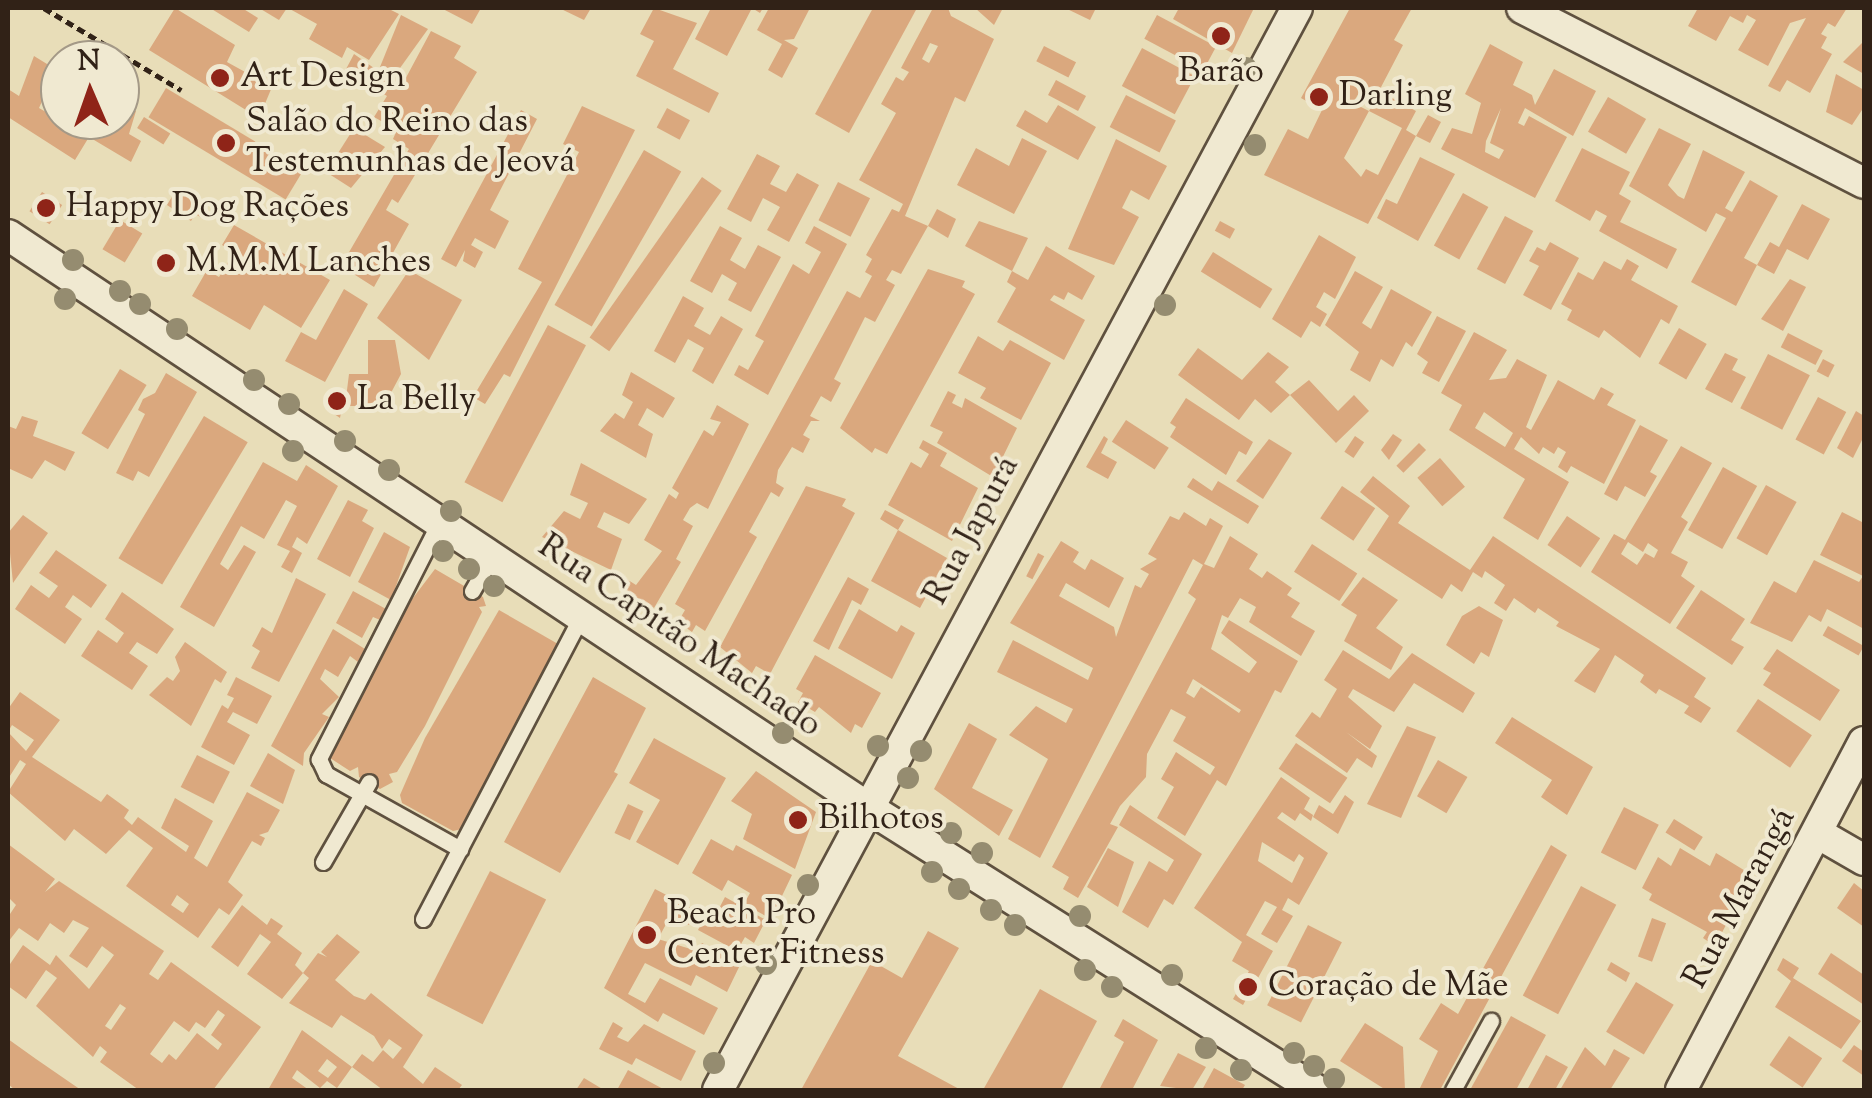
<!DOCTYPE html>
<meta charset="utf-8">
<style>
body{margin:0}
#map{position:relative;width:1872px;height:1098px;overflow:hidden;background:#e8ddb8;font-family:"Sorts Mill Goudy",serif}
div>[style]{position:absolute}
.building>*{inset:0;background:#daa87e;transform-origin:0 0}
.path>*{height:5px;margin-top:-2.5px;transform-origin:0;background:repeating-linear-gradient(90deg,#312217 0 8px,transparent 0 13px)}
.roads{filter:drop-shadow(2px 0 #5f513f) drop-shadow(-2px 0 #5f513f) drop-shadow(0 2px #5f513f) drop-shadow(0 -2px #5f513f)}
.service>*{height:15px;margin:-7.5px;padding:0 7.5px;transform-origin:7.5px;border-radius:7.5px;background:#f0e9d1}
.minor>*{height:30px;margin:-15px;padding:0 15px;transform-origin:15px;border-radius:15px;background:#f0e9d1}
.trees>*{width:22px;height:22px;margin:-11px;border-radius:50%;background:#958c70}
.dots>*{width:28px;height:28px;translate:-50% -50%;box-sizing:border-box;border:5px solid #f0e9d1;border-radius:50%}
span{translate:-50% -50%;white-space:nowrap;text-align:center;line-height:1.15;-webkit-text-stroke:8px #f0e9d1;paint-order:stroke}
.poi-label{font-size:35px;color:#312217}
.left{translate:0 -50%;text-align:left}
.street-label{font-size:35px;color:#312217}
.frame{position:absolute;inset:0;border:10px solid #312217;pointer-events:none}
.north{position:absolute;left:40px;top:40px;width:100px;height:100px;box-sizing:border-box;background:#f0e9d1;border:2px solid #a49987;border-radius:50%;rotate:358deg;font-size:28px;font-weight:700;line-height:40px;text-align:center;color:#312217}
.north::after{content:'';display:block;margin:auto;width:35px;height:45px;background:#8f2418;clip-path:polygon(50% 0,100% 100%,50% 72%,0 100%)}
</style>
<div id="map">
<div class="building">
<div style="clip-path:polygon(175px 8px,235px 45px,227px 62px,272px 87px,259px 118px,149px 50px)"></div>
<div style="clip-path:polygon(210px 8px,242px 8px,258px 18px,249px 32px)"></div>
<div style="clip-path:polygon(259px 8px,287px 8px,279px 20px)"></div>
<div style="clip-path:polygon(288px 8px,387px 8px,399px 14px,369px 60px,347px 47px,342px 58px,309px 39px,317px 24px)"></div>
<div style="clip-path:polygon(441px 8px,481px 8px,472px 24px)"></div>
<div style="clip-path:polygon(559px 8px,591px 8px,584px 20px)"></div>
<div style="clip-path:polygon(654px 8px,697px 23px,673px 69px,719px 93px,709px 113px,636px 76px,654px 41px,640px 34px)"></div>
<div style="clip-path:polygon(711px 8px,763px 8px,760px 13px,752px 8px,727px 56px,695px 39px)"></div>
<div style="clip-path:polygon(769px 8px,810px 8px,794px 39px,784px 40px,798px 48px,782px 78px,768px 70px,782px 44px,757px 30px)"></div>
<div style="clip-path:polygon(873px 8px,917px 8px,849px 133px,815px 114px)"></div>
<div style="clip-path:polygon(evenodd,933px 8px,948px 8px,951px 16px,994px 39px,965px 102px,955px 97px,905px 216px,928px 226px,901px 274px,892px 270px,886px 280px,895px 285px,875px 322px,865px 317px,834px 379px,841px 383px,831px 402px,821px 396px,810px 416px,820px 421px,811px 421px,803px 435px,810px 439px,803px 453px,792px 447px,778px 470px,776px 483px,784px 488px,779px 497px,771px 492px,749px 532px,757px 537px,705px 631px,696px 625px,692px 632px,678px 622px,685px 610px,675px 604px,847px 291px,860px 298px,872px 276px,865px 272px,872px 259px,866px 255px,892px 209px,899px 212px,903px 204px,859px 180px,896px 113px,881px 104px,896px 77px,903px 81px,909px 72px,901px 68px,933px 8px,930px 43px,938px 46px,929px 63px,922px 59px,930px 43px)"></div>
<div style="clip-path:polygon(975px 8px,1003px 8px,994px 25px)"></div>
<div style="clip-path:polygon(1065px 8px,1096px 8px,1090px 20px)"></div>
<div style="clip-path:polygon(1179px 8px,1254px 8px,1232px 53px,1173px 19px)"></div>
<div style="clip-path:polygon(evenodd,1350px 8px,1412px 8px,1394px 40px,1403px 45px,1379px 91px,1416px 111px,1406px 130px,1416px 136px,1428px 115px,1441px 122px,1430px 143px,1416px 136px,1368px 224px,1264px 175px,1288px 129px,1308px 139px,1322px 110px,1301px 98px,1350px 8px,1360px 91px,1376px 99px,1369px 111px,1402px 128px,1378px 175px,1366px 169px,1361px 177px,1344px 158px,1369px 111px,1353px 103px,1360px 91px)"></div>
<div style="clip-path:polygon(1698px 8px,1847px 8px,1835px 27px,1828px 23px,1821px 34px,1827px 37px,1821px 48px,1832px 54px,1810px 93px,1787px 80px,1780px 92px,1768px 86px,1806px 18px,1790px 23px,1768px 66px,1738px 50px,1756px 20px,1747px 15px,1743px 23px,1730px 16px,1716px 41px,1688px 26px)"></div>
<div style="clip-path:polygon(401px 15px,428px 29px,395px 75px,380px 67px)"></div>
<div style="left:1157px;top:15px;width:67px;height:27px;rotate:28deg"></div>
<div style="clip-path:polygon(431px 31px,461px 46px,454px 58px,477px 72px,398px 203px,392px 199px,386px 210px,409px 224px,374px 287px,341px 266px,409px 149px,393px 139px,397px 130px,374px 117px,387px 96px,345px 71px,354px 54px,401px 87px)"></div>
<div style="clip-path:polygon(1864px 41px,1864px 74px,1843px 62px)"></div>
<div style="clip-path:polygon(evenodd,1490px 44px,1523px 62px,1513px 85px,1532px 95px,1535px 105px,1554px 69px,1596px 91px,1573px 136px,1525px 108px,1518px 123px,1524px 126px,1529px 116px,1567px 137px,1535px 198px,1441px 149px,1452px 128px,1472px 134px,1481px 103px,1465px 94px,1490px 44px,1501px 108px,1490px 143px,1504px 150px,1499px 159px,1485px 152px,1486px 141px,1501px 108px)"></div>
<div style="left:1044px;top:46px;width:36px;height:17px;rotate:27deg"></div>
<div style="left:1142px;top:48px;width:60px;height:43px;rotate:28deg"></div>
<div style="clip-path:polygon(34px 56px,60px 72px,60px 108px,44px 97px,39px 108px,89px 137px,75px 160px,8px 117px,8px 89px,19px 96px)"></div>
<div style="clip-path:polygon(1836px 74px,1864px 90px,1864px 107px,1852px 125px,1826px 112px)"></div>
<div style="left:1056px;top:80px;width:34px;height:17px;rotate:28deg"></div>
<div style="left:166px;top:88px;width:160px;height:34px;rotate:31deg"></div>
<div style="left:1126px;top:95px;width:56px;height:36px;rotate:27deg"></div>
<div style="left:1608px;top:97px;width:44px;height:40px;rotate:30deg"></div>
<div style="clip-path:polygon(120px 101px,136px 111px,129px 134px,141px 141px,131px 162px,89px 137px,98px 120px,120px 120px)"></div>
<div style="clip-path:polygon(1058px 105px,1096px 127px,1078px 160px,1016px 126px,1025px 110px,1047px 123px)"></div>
<div style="clip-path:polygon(582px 106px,635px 130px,510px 377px,504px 374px,485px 404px,473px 397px,542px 282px,518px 269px,579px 152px,563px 144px)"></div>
<div style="left:667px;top:108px;width:26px;height:22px;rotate:28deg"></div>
<div style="clip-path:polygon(521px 110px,537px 119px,490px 210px,509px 221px,495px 249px,475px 238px,471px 245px,483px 252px,475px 268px,463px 261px,465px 250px,456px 267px,441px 259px)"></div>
<div style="left:144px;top:117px;width:31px;height:13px;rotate:32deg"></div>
<div style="clip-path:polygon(354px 128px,385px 147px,351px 188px,326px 172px)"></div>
<div style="clip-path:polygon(1659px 128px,1691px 144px,1668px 185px,1678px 196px,1684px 199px,1703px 150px,1745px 172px,1725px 208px,1732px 212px,1750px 180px,1778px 196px,1744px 258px,1757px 265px,1770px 242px,1779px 247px,1802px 204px,1830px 219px,1808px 260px,1787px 249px,1774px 274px,1757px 265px,1736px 306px,1691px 282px,1726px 218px,1716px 213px,1706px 232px,1629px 186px)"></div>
<div style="clip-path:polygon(1022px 138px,1047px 151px,1014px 214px,957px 185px,976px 148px,1009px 166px)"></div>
<div style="clip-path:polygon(1116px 139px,1167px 166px,1149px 200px,1131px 190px,1122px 208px,1139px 217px,1114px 265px,1068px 249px)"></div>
<div style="clip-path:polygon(1582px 148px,1630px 172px,1619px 194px,1631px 201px,1620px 222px,1677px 249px,1667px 269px,1599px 231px,1607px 216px,1596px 210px,1590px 221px,1555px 201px)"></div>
<div style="left:644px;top:150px;width:43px;height:179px;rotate:30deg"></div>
<div style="clip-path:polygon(757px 154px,780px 166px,770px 184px,786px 192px,797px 173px,819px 185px,789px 242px,767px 230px,780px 207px,763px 198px,751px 222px,727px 209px)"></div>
<div style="clip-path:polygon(1420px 157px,1455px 174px,1418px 241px,1377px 218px,1386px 199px,1397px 204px)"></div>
<div style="left:702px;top:177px;width:24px;height:196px;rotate:35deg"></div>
<div style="left:838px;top:182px;width:36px;height:43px;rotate:27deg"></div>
<div style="clip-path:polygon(176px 190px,206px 207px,202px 218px,195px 214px,191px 221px,167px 205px)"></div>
<div style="left:42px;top:192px;width:24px;height:23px;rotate:33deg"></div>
<div style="left:1463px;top:193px;width:29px;height:60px;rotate:29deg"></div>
<div style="clip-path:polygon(937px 209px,956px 219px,948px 238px,928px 226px)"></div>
<div style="left:1505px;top:216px;width:32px;height:60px;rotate:28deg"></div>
<div style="left:120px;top:220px;width:26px;height:34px;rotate:31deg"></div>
<div style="clip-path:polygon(979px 221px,1028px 238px,1012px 271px,965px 246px)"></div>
<div style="left:1220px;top:221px;width:17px;height:11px;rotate:28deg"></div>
<div style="clip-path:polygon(234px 225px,330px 280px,301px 328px,264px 305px,250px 330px,192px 296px,207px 270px,219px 277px,234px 252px,222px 245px)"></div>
<div style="clip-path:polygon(720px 226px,742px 238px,730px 260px,745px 269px,758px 245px,781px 257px,751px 312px,728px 300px,737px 283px,722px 274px,712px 293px,690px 281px)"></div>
<div style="clip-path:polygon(814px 226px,847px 244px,768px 395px,734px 375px,739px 365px,748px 370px,764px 341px,755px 336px,793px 264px,809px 274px,821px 252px,805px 243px)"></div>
<div style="clip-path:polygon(1319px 235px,1356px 257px,1335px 299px,1324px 292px,1316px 307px,1327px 314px,1320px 327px,1311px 321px,1301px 338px,1272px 319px)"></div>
<div style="clip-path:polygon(1550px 242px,1579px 258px,1551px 310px,1523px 295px,1539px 266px,1529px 261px,1537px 247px,1545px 251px)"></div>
<div style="clip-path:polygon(1046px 246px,1095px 276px,1082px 300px,1068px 292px,1064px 300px,1054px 295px,1050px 300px,1085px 320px,1064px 360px,997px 322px,1016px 288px,1007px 282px,1012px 271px,1028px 280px)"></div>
<div style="left:1213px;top:252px;width:70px;height:23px;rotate:32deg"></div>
<div style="left:163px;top:255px;width:15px;height:11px;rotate:28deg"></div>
<div style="clip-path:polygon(1627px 259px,1639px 266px,1631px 280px,1678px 306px,1669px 324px,1661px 319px,1640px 358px,1604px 330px,1599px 338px,1567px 320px,1572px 310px,1561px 304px,1578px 272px,1593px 280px,1604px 261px,1621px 270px)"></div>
<div style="clip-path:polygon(928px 269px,965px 281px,962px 287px,975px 294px,887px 454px,875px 448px,872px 453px,840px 428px)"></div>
<div style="clip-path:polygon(409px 270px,462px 300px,429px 360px,377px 318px)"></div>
<div style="clip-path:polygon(1355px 271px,1383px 287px,1362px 323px,1371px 329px,1391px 289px,1432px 312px,1412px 347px,1406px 342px,1393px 367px,1381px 359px,1370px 382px,1350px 370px,1359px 352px,1325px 325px)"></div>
<div style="clip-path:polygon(1790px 279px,1806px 287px,1783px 331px,1761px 319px)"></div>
<div style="clip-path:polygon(344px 289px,368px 304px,325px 382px,285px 361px,301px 332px,316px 340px)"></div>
<div style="clip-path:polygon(683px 296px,704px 308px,694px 326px,710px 335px,721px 316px,743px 329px,713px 384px,692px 371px,704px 348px,688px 339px,675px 363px,654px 351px)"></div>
<div style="clip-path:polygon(1437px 316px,1466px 331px,1439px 382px,1422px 373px,1428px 362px,1417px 354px)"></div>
<div style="left:548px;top:325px;width:43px;height:178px;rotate:28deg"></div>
<div style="left:1679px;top:328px;width:32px;height:41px;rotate:30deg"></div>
<div style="clip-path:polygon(evenodd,1474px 332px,1507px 350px,1489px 380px,1506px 378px,1517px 359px,1547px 375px,1526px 427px,1531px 430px,1558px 380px,1594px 400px,1601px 387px,1614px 394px,1607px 405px,1636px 420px,1604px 484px,1571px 466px,1567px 473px,1558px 467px,1566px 452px,1558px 447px,1554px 454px,1543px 447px,1539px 454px,1521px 437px,1514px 449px,1569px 482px,1538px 540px,1503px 518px,1525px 479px,1449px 430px,1462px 405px,1441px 393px,1474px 332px,1484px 412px,1513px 433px,1505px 447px,1475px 428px,1484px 412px)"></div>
<div style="left:1788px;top:333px;width:39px;height:16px;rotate:27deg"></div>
<div style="clip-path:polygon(978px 336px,1003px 351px,1010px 340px,1051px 363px,1021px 420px,980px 398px,986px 388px,958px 373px)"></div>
<div style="clip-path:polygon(368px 340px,395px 340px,401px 374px,384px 406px,345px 406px,349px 374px,368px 374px)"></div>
<div style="clip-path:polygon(1198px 348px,1242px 380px,1268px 352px,1289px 367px,1275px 382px,1290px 395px,1271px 413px,1255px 399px,1239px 420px,1178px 375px)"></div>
<div style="clip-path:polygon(1725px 353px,1738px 359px,1732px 370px,1746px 377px,1732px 403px,1705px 389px)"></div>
<div style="left:1768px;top:354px;width:47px;height:61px;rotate:27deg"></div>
<div style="left:1823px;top:359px;width:13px;height:14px;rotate:27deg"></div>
<div style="left:120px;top:369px;width:31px;height:75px;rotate:31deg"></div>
<div style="clip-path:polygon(631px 372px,675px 398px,663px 418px,647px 408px,638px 425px,653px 434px,646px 458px,600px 431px,615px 413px,624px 419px,633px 402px,622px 395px)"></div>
<div style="clip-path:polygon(166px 373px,197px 392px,149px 477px,138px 471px,133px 481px,116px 473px,145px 414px,138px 410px,143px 399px,155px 393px)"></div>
<div style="clip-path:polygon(1309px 380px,1338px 411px,1354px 395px,1369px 411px,1336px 443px,1290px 395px)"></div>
<div style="clip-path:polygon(338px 389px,345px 393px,340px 418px,327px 409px)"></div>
<div style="clip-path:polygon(948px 391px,956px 395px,952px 403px,962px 408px,965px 398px,1017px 428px,993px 477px,937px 443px,943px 432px,930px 426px)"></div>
<div style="left:1818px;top:397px;width:32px;height:48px;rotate:28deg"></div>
<div style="clip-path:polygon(1186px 398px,1253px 442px,1246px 455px,1239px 451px,1226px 475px,1170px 437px,1176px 427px,1170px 423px)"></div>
<div style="clip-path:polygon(717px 405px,749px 424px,708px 509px,697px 503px,690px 508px,683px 520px,693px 526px,676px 559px,681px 562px,654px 608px,621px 588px,625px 578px,636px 585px,662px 551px,644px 540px,669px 494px,676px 499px,679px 493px,672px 488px,704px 430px,713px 436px,721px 422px,710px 419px)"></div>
<div style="clip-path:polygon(1856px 411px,1864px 416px,1864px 436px,1853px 458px,1837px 448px)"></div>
<div style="clip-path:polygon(22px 416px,38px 421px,33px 436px,75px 452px,65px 471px,45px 460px,32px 479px,8px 468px,8px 426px,16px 429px)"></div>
<div style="left:204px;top:416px;width:51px;height:166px;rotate:31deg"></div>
<div style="left:1126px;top:420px;width:51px;height:26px;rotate:33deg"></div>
<div style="clip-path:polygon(1640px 425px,1668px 440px,1650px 472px,1657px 476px,1645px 497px,1625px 486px,1617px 501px,1604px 494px)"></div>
<div style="clip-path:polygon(1393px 434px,1402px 440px,1389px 460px,1381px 450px)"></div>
<div style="clip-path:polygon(1104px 436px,1108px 439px,1101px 453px,1117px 462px,1108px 479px,1086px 467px)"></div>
<div style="left:1355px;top:436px;width:11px;height:19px;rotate:34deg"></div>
<div style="clip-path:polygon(1269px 439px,1292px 453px,1263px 499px,1236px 481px)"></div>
<div style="clip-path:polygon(923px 440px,947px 453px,940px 466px,978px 488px,952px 541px,888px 505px,911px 462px,921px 468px,929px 454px,919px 448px)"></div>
<div style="left:1419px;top:443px;width:10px;height:32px;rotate:45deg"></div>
<div style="clip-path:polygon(evenodd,1681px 446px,1712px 463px,1681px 517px,1688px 522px,1671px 553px,1688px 562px,1681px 576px,1695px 586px,1670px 624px,1591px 572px,1614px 534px,1625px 540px,1681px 446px,1628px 542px,1643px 552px,1648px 543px,1658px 550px,1654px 558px,1645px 553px,1637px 565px,1621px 554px,1628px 542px)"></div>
<div style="left:1440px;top:458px;width:38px;height:30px;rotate:49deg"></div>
<div style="clip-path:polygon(263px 462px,297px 481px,306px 465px,338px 486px,307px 544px,297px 537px,292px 547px,302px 553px,292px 573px,281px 567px,290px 551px,277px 545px,297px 506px,286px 500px,264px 539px,241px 526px,220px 564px,228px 570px,244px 545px,256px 552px,214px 627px,180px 607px)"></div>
<div style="clip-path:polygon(581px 463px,647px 499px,629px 524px,604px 512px,597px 527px,622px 539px,611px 570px,542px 537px,564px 511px,580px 519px,588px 503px,570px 495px)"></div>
<div style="left:1723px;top:467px;width:39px;height:72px;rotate:29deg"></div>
<div style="clip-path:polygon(1373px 476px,1410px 506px,1398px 523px,1470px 570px,1493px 536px,1706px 678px,1694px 697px,1711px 708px,1701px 723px,1684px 713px,1689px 706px,1659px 689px,1656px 694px,1640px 682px,1644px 675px,1615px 655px,1595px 693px,1574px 681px,1600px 649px,1556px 626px,1559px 622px,1538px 608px,1535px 613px,1514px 598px,1506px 611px,1494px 603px,1505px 585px,1485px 571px,1482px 578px,1473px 572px,1462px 592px,1451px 584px,1442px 599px,1367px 550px,1389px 516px,1360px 492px)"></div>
<div style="clip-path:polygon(1193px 478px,1212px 491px,1218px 481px,1259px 506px,1248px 524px,1187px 487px)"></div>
<div style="left:1766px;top:485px;width:35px;height:61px;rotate:29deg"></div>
<div style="clip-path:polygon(806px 486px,846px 499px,842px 506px,855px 513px,770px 674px,756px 666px,752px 673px,720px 647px)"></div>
<div style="left:1342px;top:486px;width:40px;height:39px;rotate:34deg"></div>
<div style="clip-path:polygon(348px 500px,368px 510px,362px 521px,374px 528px,350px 577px,317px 559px)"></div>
<div style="clip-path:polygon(885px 510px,904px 520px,898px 530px,947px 558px,920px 608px,871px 581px,898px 530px,880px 519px)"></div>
<div style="clip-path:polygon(evenodd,1184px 512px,1206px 526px,1210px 518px,1223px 526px,1204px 564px,1214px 568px,1230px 536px,1258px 554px,1249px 569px,1262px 578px,1267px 571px,1292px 588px,1287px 595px,1300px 603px,1291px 617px,1315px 631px,1301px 656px,1249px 622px,1256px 607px,1240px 598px,1228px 618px,1222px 615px,1211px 649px,1249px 673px,1257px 662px,1221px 633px,1229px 620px,1298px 661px,1281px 693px,1275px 690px,1226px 786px,1217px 780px,1185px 836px,1157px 818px,1174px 787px,1161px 779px,1176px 752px,1210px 775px,1215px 767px,1173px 741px,1186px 717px,1171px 709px,1147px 754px,1146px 777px,1120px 806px,1110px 824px,1118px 827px,1078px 898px,1063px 889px,1069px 877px,1052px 867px,1196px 599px,1188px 593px,1203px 565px,1193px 559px,1040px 858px,1008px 839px,1048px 759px,1009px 735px,1036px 706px,1066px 723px,1073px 709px,997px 672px,1013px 640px,1088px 680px,1093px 668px,1010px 623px,1061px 541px,1079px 552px,1073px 562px,1085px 570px,1091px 559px,1124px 578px,1109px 608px,1066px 583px,1059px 596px,1114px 627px,1116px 637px,1135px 585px,1141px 588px,1149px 574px,1140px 569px,1157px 559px,1148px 554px,1170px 516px,1179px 520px,1184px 512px,1193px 679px,1241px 710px,1239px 713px,1201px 687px,1194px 698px,1186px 693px,1193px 679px)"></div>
<div style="clip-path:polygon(1842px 512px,1864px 523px,1864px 629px,1827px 609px,1821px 622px,1809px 615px,1792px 642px,1750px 623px,1774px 581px,1796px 593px,1814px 560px,1859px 582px,1863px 576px,1820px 555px)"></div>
<div style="clip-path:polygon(23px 515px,48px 533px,13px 583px,8px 533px)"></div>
<div style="left:1567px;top:516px;width:40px;height:35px;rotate:34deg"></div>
<div style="clip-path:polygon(384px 532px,410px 547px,391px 600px,358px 582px)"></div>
<div style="left:1312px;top:544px;width:54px;height:33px;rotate:33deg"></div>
<div style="clip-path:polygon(56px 550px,107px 585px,91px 608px,73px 595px,65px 607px,82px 619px,65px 644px,15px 609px,31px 585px,49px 598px,58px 586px,39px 573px)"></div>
<div style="left:1038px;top:553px;width:7px;height:26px;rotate:27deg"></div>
<div style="clip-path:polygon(435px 569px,483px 597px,486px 606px,479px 607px,482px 612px,425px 726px,397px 772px,389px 774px,393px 782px,380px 789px,359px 777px,358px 767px,350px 771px,330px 758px,330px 745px,338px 745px,336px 737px,391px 627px)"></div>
<div style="clip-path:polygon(848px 577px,869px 589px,861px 605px,852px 600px,829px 650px,813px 641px)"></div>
<div style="clip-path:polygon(1363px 577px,1398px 600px,1376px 628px,1403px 647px,1391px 670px,1344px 641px,1357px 615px,1341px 605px)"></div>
<div style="clip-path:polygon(296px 578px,326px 594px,279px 682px,251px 668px,260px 651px,252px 646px,262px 627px,272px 633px)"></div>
<div style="clip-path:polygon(1701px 590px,1745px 619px,1731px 640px,1744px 647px,1732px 665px,1676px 628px)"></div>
<div style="clip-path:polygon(353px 591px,386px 609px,380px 620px,373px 617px,362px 638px,336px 623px)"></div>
<div style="clip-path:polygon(122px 592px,174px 629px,157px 654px,137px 642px,129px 653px,148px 666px,132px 690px,81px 656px,98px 630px,117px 643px,124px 633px,105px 619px)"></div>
<div style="clip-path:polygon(1479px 606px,1503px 620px,1489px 657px,1481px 652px,1474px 664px,1446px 645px,1462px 616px)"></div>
<div style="clip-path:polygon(859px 609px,897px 632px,901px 625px,915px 633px,892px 679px,838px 648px)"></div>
<div style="clip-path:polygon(499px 610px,558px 644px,494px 775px,462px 829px,453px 831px,402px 803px,400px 795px,425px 738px)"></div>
<div style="left:1828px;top:626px;width:41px;height:11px;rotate:29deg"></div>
<div style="clip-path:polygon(333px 629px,365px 649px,358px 662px,350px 656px,338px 677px,325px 669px,320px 679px,339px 697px,322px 714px,329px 717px,304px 753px,303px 766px,271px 746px)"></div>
<div style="clip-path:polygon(185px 642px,227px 672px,221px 683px,215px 679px,191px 726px,149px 695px,167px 677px,173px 681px,180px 671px,175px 657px)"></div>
<div style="clip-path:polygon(1777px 649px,1840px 690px,1820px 721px,1763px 685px,1771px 673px,1763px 669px)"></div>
<div style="clip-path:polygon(1343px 650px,1389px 679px,1412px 653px,1475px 693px,1463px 713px,1414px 683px,1394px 712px,1353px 689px,1348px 697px,1382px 726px,1370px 749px,1346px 732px,1377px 756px,1372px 768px,1357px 758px,1347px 773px,1295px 736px,1312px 712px,1320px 718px,1337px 689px,1324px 680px)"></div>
<div style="clip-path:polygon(815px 655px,881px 693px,862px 728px,855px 724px,851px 733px,819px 707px,815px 712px,798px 702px,803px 693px,796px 689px)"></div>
<div style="clip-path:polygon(236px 677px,272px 696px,257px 724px,233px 712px,227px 722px,250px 735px,234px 765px,201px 747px,222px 705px,228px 709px,234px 698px,227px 695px)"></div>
<div style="clip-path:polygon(593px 677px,646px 708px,614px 772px,618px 774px,560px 873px,504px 842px)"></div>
<div style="clip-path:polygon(evenodd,20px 692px,60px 720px,32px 757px,101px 802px,107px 794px,129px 810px,124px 818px,132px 825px,138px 817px,186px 852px,189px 846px,161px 828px,175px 798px,213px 821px,194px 858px,207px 867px,247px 792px,280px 810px,268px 832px,259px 835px,265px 838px,261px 846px,252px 841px,228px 882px,243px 895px,229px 915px,219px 908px,198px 938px,126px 886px,153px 848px,129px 830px,106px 854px,74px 829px,65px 841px,8px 792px,26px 764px,20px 760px,8px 779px,8px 709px,20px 692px,12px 725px,34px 740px,26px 751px,8px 732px,12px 725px,20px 692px,177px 895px,189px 904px,183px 913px,171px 905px,177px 895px)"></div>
<div style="left:1758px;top:699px;width:65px;height:39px;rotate:34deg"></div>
<div style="clip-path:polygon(1512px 717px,1593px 767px,1567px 815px,1541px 797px,1552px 780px,1495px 743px)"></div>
<div style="clip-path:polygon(969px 723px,997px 739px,972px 788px,1013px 810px,999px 836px,934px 789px)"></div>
<div style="clip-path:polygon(1407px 726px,1436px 737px,1401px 818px,1367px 804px)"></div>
<div style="clip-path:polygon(654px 738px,726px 778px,678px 865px,636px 842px,660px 800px,629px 783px)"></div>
<div style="left:1296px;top:743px;width:62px;height:31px;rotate:34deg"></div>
<div style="clip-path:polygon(268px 753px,295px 770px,283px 804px,250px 786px)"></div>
<div style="left:197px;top:755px;width:37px;height:36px;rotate:27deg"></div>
<div style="left:1438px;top:760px;width:34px;height:42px;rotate:30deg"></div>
<div style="clip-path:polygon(756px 771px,816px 812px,795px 869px,743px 839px,752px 814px,731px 801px)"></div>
<div style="clip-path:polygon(evenodd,1281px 777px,1310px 798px,1304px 809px,1313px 815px,1311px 821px,1300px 813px,1295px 821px,1282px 812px,1277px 818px,1328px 853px,1299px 905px,1288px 898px,1282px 910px,1293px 916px,1277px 943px,1261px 934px,1277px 907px,1265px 901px,1246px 935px,1273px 951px,1243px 1005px,1233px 999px,1249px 971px,1232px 961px,1242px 942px,1194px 908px,1281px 777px,1262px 842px,1294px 862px,1299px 854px,1304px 858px,1292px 883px,1258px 861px,1262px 842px)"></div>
<div style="clip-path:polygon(1345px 795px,1354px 802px,1338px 834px,1313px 817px,1319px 805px,1333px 814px)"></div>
<div style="left:628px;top:804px;width:17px;height:32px;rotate:25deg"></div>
<div style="clip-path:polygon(1130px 805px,1202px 854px,1173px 905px,1164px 899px,1148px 928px,1122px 912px,1149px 861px,1167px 872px,1174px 860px,1119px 825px)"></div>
<div style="left:1624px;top:807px;width:39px;height:51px;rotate:27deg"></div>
<div style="left:1674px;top:819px;width:34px;height:16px;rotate:32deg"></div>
<div style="clip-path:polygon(711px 839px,733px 851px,736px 845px,792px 875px,771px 919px,744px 904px,750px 893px,728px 880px,722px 891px,692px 873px)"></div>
<div style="clip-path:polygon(evenodd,8px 844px,55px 879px,45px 892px,59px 881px,164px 951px,149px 974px,158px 980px,171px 962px,261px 1027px,213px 1090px,139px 1090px,100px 1062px,107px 1052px,100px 1046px,93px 1057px,36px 1006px,57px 978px,46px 970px,26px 999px,8px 986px,8px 967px,23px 945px,50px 965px,56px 955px,89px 989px,114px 955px,102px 946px,87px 968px,69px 956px,89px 928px,73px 920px,64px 933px,50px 923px,38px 941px,19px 928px,8px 942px,8px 917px,16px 905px,8px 897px,8px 844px,120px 1004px,126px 1008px,111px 1030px,105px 1026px,120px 1004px,8px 844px,218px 1010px,225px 1015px,211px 1035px,222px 1044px,218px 1050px,197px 1033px,176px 1060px,169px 1054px,162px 1063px,150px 1054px,174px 1021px,189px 1032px,196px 1022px,205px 1028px,218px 1010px)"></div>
<div style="clip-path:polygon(1551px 845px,1567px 855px,1440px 1090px,1419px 1090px,1438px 1051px,1419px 1039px,1441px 1003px,1458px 1014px)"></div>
<div style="clip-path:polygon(1108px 848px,1134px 862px,1118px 907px,1087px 887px)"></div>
<div style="clip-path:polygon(1680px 848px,1710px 866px,1716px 853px,1752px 875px,1715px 946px,1703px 938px,1707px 932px,1649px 900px,1652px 894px,1642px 888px,1658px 857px,1671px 866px)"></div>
<div style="left:490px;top:871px;width:63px;height:140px;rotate:27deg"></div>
<div style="clip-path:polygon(1854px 883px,1864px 891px,1864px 927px,1837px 908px)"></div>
<div style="left:1581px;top:886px;width:40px;height:124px;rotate:28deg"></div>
<div style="clip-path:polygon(655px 889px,697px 911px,689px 925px,671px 915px,658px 939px,697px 951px,702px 943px,741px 963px,727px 992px,696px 975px,691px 986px,645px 963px,628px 994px,645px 1003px,660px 978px,718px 1008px,704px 1035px,663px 1013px,658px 1022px,604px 988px)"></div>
<div style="clip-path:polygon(725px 897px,766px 920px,754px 943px,745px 937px,737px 951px,698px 930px,705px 916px,713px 920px)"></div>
<div style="clip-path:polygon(242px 905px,267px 925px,271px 918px,283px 926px,277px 934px,302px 953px,295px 965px,303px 973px,282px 999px,247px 974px,271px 942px,260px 934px,238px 967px,211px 947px)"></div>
<div style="left:1652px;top:918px;width:15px;height:41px;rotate:20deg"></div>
<div style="left:1308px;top:925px;width:38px;height:90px;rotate:27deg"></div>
<div style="clip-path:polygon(928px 931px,959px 948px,898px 1056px,961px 1090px,801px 1090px,872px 961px,902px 978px)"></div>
<div style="clip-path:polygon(evenodd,337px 934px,360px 952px,335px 980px,354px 996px,365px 1000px,371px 993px,423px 1035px,403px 1067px,423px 1084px,435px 1067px,462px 1085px,458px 1090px,383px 1090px,352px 1067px,337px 1088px,327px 1081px,320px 1088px,297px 1070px,292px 1078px,309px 1090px,268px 1090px,302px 1030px,352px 1067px,362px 1054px,373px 1062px,383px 1050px,393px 1059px,402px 1048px,389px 1039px,382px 1049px,374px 1036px,341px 1015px,332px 1028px,289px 1003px,309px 978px,303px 973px,318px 953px,327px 957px,321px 952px,337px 934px,327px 1059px,337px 1067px,328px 1078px,318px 1071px,327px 1059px)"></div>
<div style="clip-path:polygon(1831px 953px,1864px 975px,1864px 1005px,1818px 974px)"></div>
<div style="clip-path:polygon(1783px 958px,1799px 968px,1793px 978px,1861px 1021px,1841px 1049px,1775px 1007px,1791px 981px,1777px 970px)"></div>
<div style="clip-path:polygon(1611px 962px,1630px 973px,1626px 982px,1607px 970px)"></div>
<div style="left:1636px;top:982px;width:44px;height:58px;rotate:31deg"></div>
<div style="clip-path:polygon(1040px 989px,1097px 1021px,1061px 1090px,983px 1090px)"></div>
<div style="clip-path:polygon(1511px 1016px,1546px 1035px,1516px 1090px,1470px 1090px)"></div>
<div style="clip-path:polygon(1123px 1019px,1158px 1040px,1132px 1090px,1099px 1090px,1124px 1042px,1114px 1036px)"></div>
<div style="clip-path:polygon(613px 1022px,623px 1028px,617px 1037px,628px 1042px,644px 1024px,696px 1051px,681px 1081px,636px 1058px,632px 1065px,599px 1049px)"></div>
<div style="clip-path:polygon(1365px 1023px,1403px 1047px,1405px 1090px,1386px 1090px,1340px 1061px)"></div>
<div style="left:1789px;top:1036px;width:40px;height:35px;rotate:34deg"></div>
<div style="clip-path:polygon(8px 1039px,36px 1059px,81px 1090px,15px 1090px,8px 1084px)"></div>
<div style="clip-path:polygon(1854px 1045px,1864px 1052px,1864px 1076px,1842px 1061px)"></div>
<div style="clip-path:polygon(1585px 1047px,1605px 1066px,1614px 1049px,1630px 1058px,1610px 1090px,1560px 1090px)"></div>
<div style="clip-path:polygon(1178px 1053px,1206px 1067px,1192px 1090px,1160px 1086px)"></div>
<div style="clip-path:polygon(1546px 1055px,1568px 1067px,1555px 1090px,1527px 1090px)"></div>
<div style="clip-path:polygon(1214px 1068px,1245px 1085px,1242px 1090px,1202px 1090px)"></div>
<div style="clip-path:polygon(628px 1070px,665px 1090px,617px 1090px)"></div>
<div style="clip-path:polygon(584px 1078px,604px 1090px,576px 1090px)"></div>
</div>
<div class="path">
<div style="left:44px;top:8px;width:160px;rotate:30.9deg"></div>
</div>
<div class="roads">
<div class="service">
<div style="left:438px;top:525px;width:263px;rotate:117deg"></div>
<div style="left:319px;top:759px;width:17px;rotate:65deg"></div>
<div style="left:326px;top:774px;width:154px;rotate:29.2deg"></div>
<div style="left:472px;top:591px;width:38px;rotate:-60deg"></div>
<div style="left:323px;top:862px;width:92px;rotate:-60.1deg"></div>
<div style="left:423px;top:919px;width:341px;rotate:-62.4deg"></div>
<div style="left:1453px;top:1090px;width:79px;rotate:-61.2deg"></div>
</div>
<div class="minor">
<div style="left:1522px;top:8px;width:384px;rotate:27.1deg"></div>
<div style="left:8px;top:235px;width:1032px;rotate:33.66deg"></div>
<div style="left:867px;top:807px;width:531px;rotate:32.22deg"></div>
<div style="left:1819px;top:834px;width:52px;rotate:30deg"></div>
<div style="left:718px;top:1090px;width:1227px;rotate:-61.85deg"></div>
<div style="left:1681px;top:1090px;width:393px;rotate:-62.3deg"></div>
</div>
</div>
<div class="trees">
<div style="left:1246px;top:68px"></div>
<div style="left:1255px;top:145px"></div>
<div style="left:73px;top:260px"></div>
<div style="left:120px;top:291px"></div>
<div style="left:65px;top:299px"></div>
<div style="left:140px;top:304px"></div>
<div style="left:1165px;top:305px"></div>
<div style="left:177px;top:329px"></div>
<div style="left:254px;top:380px"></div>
<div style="left:289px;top:404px"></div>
<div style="left:345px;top:441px"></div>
<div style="left:293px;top:451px"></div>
<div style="left:389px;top:470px"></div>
<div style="left:451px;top:511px"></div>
<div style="left:443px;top:551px"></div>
<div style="left:469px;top:569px"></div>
<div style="left:494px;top:586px"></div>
<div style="left:783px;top:733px"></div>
<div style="left:878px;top:746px"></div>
<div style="left:921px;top:751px"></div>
<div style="left:908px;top:778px"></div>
<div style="left:951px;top:833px"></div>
<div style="left:982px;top:853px"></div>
<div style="left:932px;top:872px"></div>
<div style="left:808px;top:885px"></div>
<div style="left:959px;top:889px"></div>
<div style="left:991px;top:910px"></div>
<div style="left:1080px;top:916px"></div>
<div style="left:1015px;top:925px"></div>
<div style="left:766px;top:964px"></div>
<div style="left:1085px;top:970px"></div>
<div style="left:1172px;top:975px"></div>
<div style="left:1112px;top:987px"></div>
<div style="left:1206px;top:1048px"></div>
<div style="left:1294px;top:1053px"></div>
<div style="left:714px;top:1063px"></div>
<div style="left:1314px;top:1066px"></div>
<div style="left:1241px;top:1070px"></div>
<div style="left:1334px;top:1079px"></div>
</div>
<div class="dots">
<div style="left:1221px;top:36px;background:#8f2418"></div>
<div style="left:220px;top:78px;background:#8f2418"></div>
<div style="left:1319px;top:97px;background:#8f2418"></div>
<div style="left:226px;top:143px;background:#8f2418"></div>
<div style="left:46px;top:208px;background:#8f2418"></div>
<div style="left:166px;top:263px;background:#8f2418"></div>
<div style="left:337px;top:401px;background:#8f2418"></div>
<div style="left:798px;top:820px;background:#8f2418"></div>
<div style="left:647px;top:935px;background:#8f2418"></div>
<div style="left:1248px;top:987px;background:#8f2418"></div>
</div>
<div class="poi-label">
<span style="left:1221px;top:73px">Barão</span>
<span class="left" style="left:240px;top:78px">Art Design</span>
<span class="left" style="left:1339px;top:97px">Darling</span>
<span class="left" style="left:246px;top:143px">Salão do Reino das<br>Testemunhas de Jeová</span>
<span class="left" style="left:66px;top:208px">Happy Dog Rações</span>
<span class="left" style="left:186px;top:263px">M.M.M Lanches</span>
<span class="left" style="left:357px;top:401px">La Belly</span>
<span class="left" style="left:818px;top:820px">Bilhotos</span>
<span class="left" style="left:667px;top:935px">Beach Pro<br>Center Fitness</span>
<span class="left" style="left:1268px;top:987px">Coração de Mãe</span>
</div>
<div class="street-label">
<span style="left:973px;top:531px;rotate:-62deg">Rua Japurá</span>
<span style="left:679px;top:637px;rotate:34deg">Rua Capitão Machado</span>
<span style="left:1741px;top:899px;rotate:-62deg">Rua Marangá</span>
</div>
<div class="frame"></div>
<div class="north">N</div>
</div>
